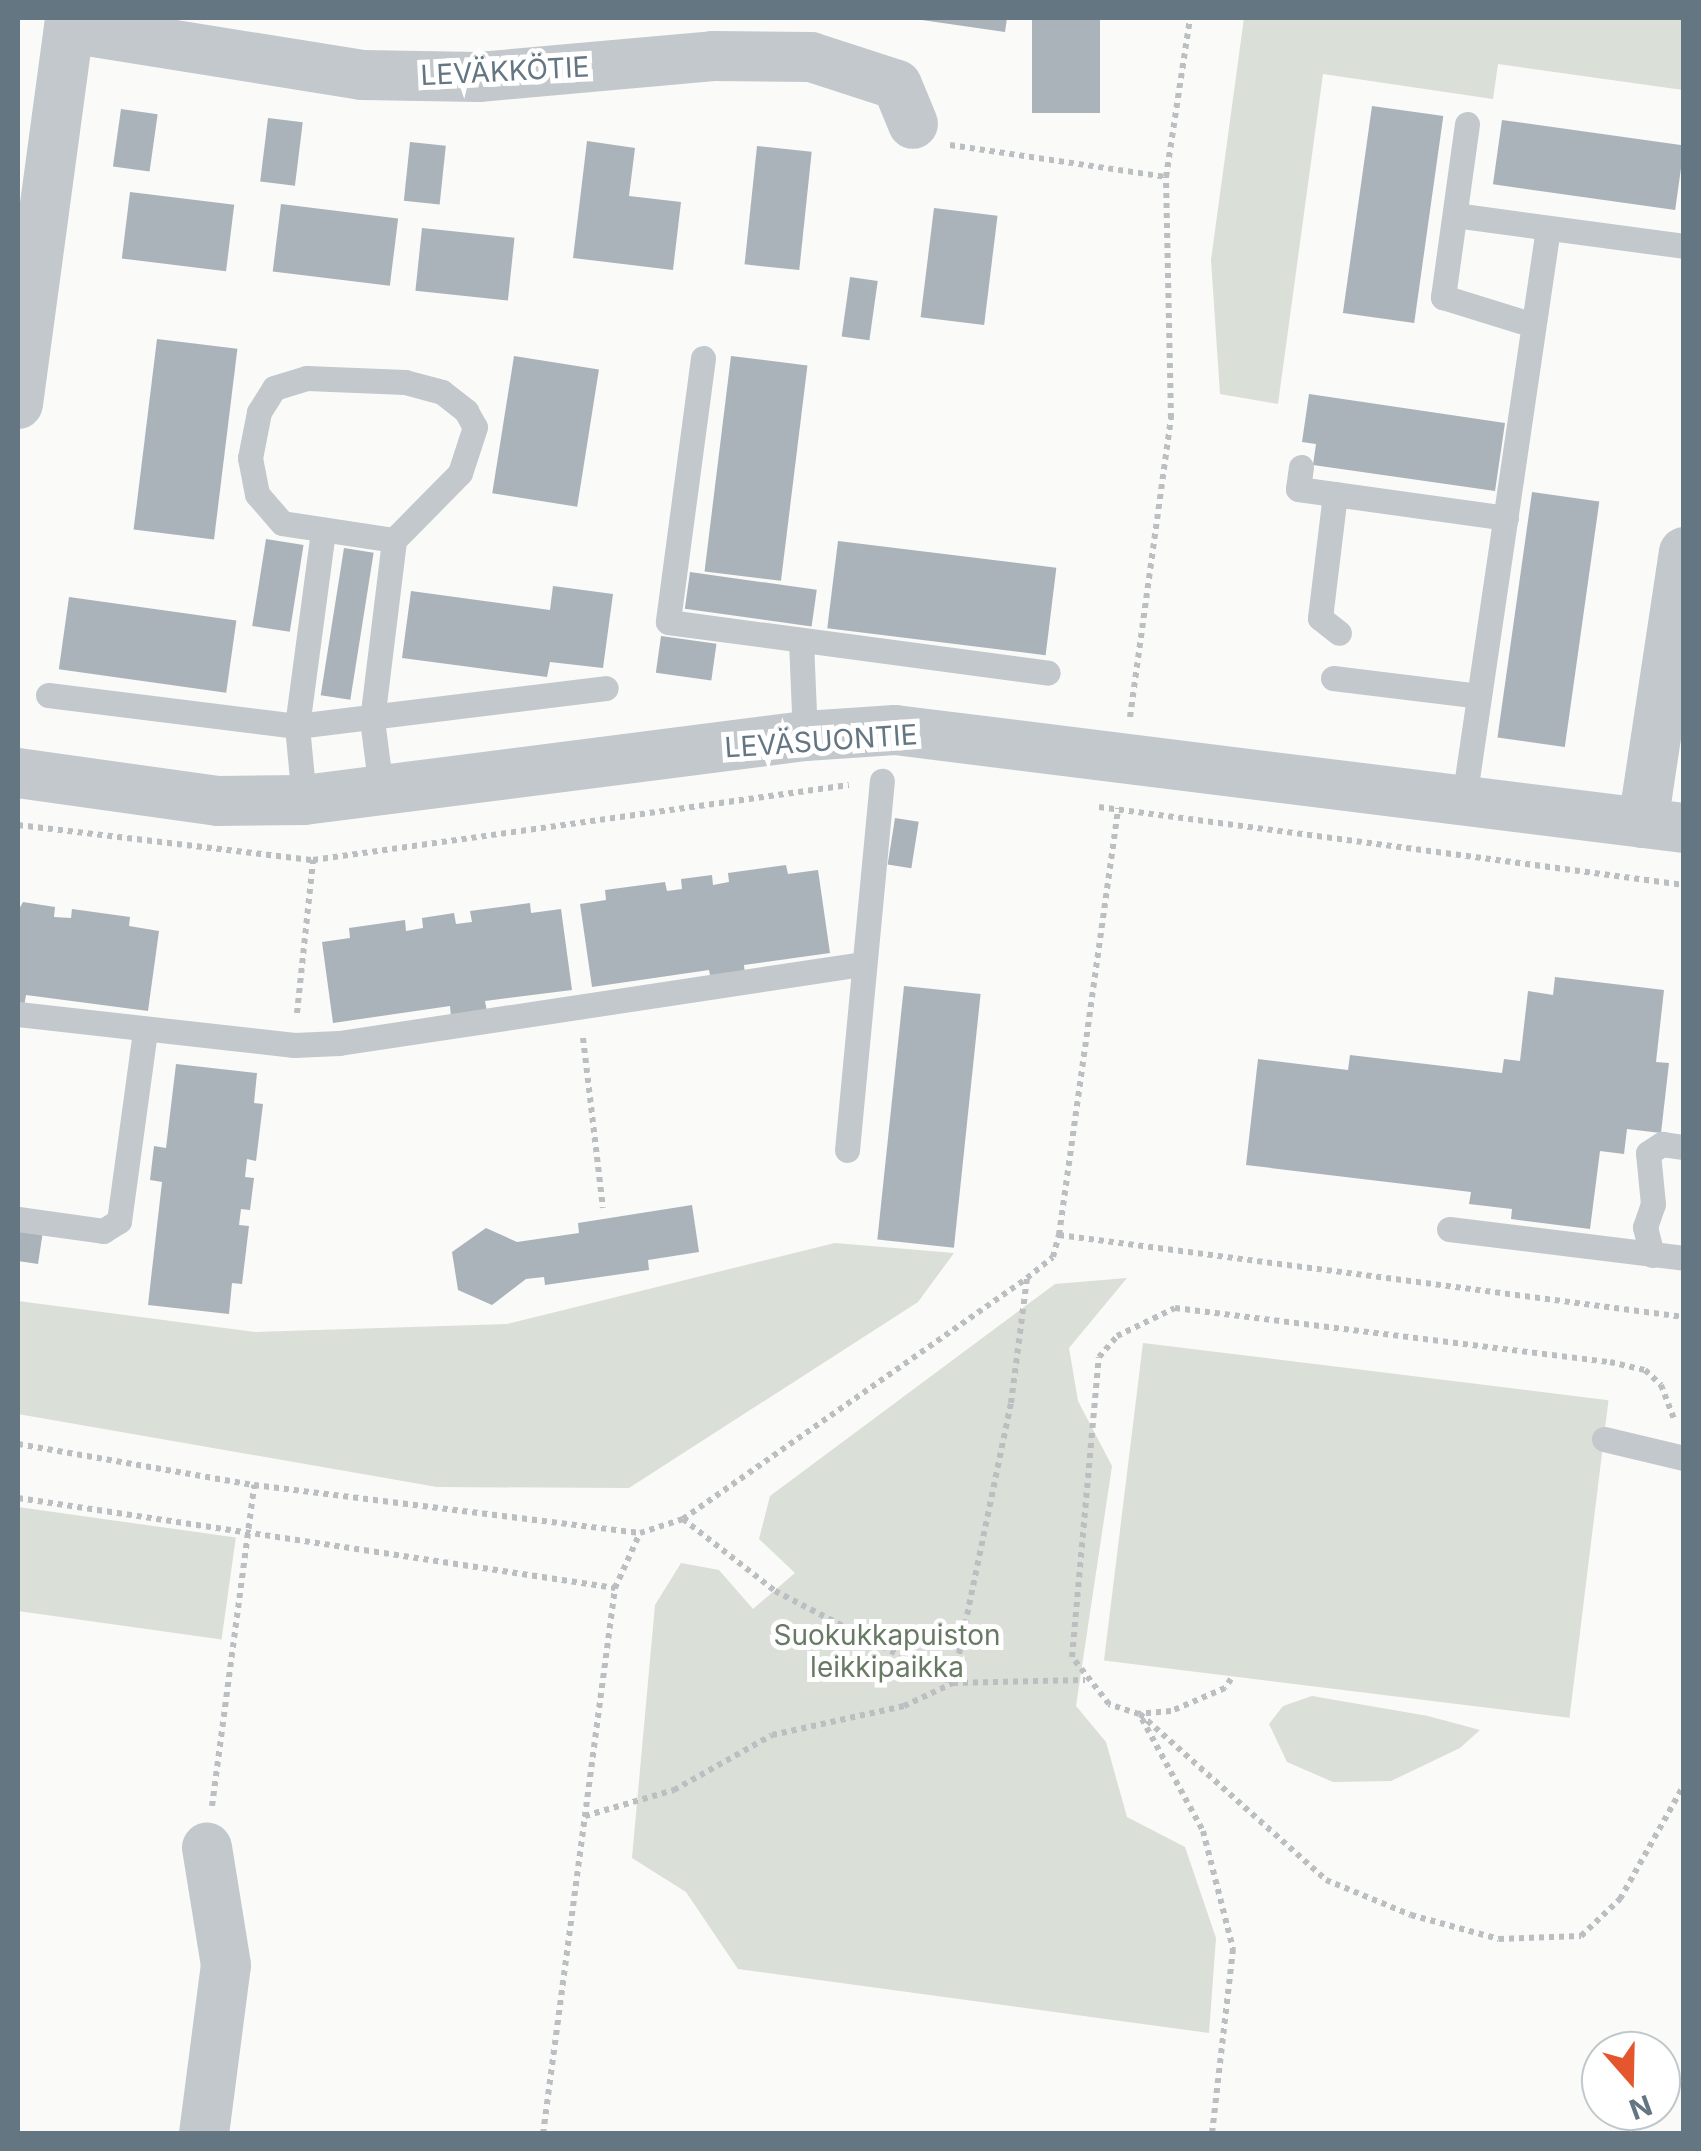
<!DOCTYPE html>
<meta charset="utf-8">
<style>
body{margin:0}
#map{position:relative;width:1701px;height:2151px;overflow:hidden;background:#fafaf8;font-family:Inter,sans-serif}
div>[style]{position:absolute}
.green>*{inset:0;background:#dadfd7;transform-origin:0 0}
.building>*{inset:0;background:#aab3b9;transform-origin:0 0}
.path>*{height:6px;margin-top:-3px;transform-origin:0;background:repeating-linear-gradient(90deg,#bbbfc2 0 5px,transparent 0 10px)}
.service>*{height:25px;margin:-12.5px;padding:0 12.5px;transform-origin:12.5px;border-radius:12.5px;background:#c3c8cc}
.minor>*{height:50px;margin:-25px;padding:0 25px;transform-origin:25px;border-radius:25px;background:#c3c8cc}
span{translate:-50% -50%;white-space:nowrap;text-align:center;line-height:1.15;-webkit-text-stroke:10px #fff;paint-order:stroke}
.street-label{font-size:28px;color:#657683}
.park-label{font-size:28px;color:#687a64}
.frame{position:absolute;inset:0;border:20px solid #657683;pointer-events:none}
.north{position:absolute;left:1581px;top:2031px;width:100px;height:100px;box-sizing:border-box;background:#fff;border:2px solid #c1c8cd;border-radius:50%;rotate:160deg;font-size:28px;font-weight:700;line-height:40px;text-align:center;color:#657683}
.north::after{content:'';display:block;margin:auto;width:35px;height:45px;background:#e4572e;clip-path:polygon(50% 0,100% 100%,50% 72%,0 100%)}
</style>
<div id="map">
<div class="green">
<div style="clip-path:polygon(1244px 18px,1683px 18px,1683px 90px,1498px 64px,1493px 99px,1323px 74px,1278px 404px,1220px 394px,1211px 260px)"></div>
<div style="clip-path:polygon(835px 1243px,954px 1253px,918px 1302px,629px 1488px,437px 1487px,18px 1414px,18px 1301px,255px 1332px,507px 1324px)"></div>
<div style="clip-path:polygon(1127px 1278px,1069px 1348px,1078px 1401px,1112px 1466px,1076px 1706px,1106px 1742px,1127px 1817px,1185px 1847px,1216px 1938px,1209px 2033px,738px 1969px,686px 1892px,632px 1858px,655px 1605px,681px 1563px,719px 1570px,753px 1609px,795px 1573px,759px 1539px,770px 1496px,1055px 1284px)"></div>
<div style="left:1143px;top:1343px;width:469px;height:320px;rotate:7deg"></div>
<div style="left:18px;top:1507px;width:220px;height:103px;rotate:8deg"></div>
<div style="clip-path:polygon(1312px 1696px,1428px 1716px,1480px 1730px,1460px 1748px,1391px 1781px,1333px 1782px,1287px 1762px,1269px 1724px,1283px 1706px)"></div>
</div>
<div class="building">
<div style="clip-path:polygon(908px 18px,1007px 18px,1005px 32px)"></div>
<div style="left:1032px;top:18px;width:68px;height:95px"></div>
<div style="left:1372px;top:106px;width:72px;height:209px;rotate:8deg"></div>
<div style="left:121px;top:109px;width:37px;height:58px;rotate:8deg"></div>
<div style="left:268px;top:118px;width:35px;height:64px;rotate:7deg"></div>
<div style="left:1502px;top:120px;width:184px;height:65px;rotate:8deg"></div>
<div style="clip-path:polygon(587px 141px,635px 148px,629px 196px,681px 202px,673px 270px,573px 258px)"></div>
<div style="left:410px;top:142px;width:36px;height:59px;rotate:6deg"></div>
<div style="left:757px;top:146px;width:55px;height:119px;rotate:6deg"></div>
<div style="left:130px;top:192px;width:105px;height:67px;rotate:7deg"></div>
<div style="left:281px;top:204px;width:118px;height:68px;rotate:7deg"></div>
<div style="left:934px;top:208px;width:64px;height:110px;rotate:7deg"></div>
<div style="left:422px;top:228px;width:93px;height:63px;rotate:6deg"></div>
<div style="left:850px;top:277px;width:28px;height:60px;rotate:8deg"></div>
<div style="left:157px;top:339px;width:81px;height:192px;rotate:7deg"></div>
<div style="left:514px;top:356px;width:86px;height:139px;rotate:9deg"></div>
<div style="left:731px;top:356px;width:77px;height:217px;rotate:7deg"></div>
<div style="clip-path:polygon(1309px 394px,1505px 423px,1495px 491px,1313px 465px,1316px 444px,1302px 442px)"></div>
<div style="left:1532px;top:492px;width:68px;height:248px;rotate:8deg"></div>
<div style="left:266px;top:539px;width:38px;height:88px;rotate:9deg"></div>
<div style="left:838px;top:541px;width:220px;height:88px;rotate:7deg"></div>
<div style="left:344px;top:548px;width:30px;height:149px;rotate:9deg"></div>
<div style="left:690px;top:572px;width:128px;height:37px;rotate:8deg"></div>
<div style="clip-path:polygon(553px 586px,613px 594px,603px 668px,550px 662px,547px 677px,402px 658px,411px 591px,550px 610px)"></div>
<div style="left:69px;top:597px;width:169px;height:73px;rotate:8deg"></div>
<div style="left:661px;top:636px;width:56px;height:37px;rotate:8deg"></div>
<div style="left:895px;top:818px;width:24px;height:47px;rotate:9deg"></div>
<div style="clip-path:polygon(786px 865px,788px 874px,818px 870px,830px 953px,744px 965px,745px 975px,711px 980px,709px 970px,592px 987px,580px 904px,606px 900px,605px 890px,665px 882px,667px 891px,682px 889px,681px 879px,712px 875px,713px 885px,729px 882px,728px 873px)"></div>
<div style="clip-path:polygon(23px 902px,55px 907px,54px 917px,71px 918px,72px 909px,130px 917px,129px 926px,159px 931px,148px 1011px,26px 995px,24px 1007px,18px 1006px,18px 911px)"></div>
<div style="clip-path:polygon(530px 903px,531px 913px,561px 909px,572px 990px,485px 1001px,487px 1012px,451px 1017px,450px 1006px,333px 1023px,322px 942px,350px 938px,349px 928px,405px 920px,406px 931px,423px 928px,422px 918px,454px 913px,456px 924px,472px 922px,470px 911px)"></div>
<div style="clip-path:polygon(1555px 977px,1664px 990px,1656px 1062px,1669px 1063px,1661px 1133px,1627px 1129px,1624px 1154px,1600px 1151px,1590px 1229px,1511px 1219px,1512px 1209px,1469px 1204px,1471px 1192px,1246px 1165px,1258px 1059px,1348px 1070px,1350px 1055px,1502px 1073px,1504px 1059px,1520px 1061px,1528px 991px,1553px 995px)"></div>
<div style="left:904px;top:986px;width:77px;height:255px;rotate:6deg"></div>
<div style="clip-path:polygon(176px 1064px,257px 1073px,254px 1103px,263px 1104px,256px 1161px,247px 1159px,245px 1177px,254px 1178px,250px 1210px,241px 1209px,239px 1225px,249px 1226px,242px 1284px,232px 1283px,229px 1314px,148px 1305px,162px 1182px,150px 1180px,154px 1146px,166px 1148px)"></div>
<div style="clip-path:polygon(692px 1205px,699px 1252px,648px 1260px,649px 1270px,545px 1285px,544px 1277px,526px 1279px,492px 1305px,458px 1290px,452px 1252px,486px 1228px,517px 1242px,579px 1233px,578px 1223px)"></div>
<div style="clip-path:polygon(18px 1227px,43px 1231px,38px 1264px,18px 1261px)"></div>
</div>
<div class="path">
<div style="left:950px;top:145px;width:218px;rotate:8.4deg"></div>
<div style="left:1130px;top:717px;width:302px;rotate:-82.2deg"></div>
<div style="left:1171px;top:418px;width:241px;rotate:-91.2deg"></div>
<div style="left:1166px;top:177px;width:161px;rotate:-81.4deg"></div>
<div style="left:1099px;top:807px;width:590px;rotate:7.59deg"></div>
<div style="left:18px;top:825px;width:297px;rotate:6.8deg"></div>
<div style="left:313px;top:860px;width:541px;rotate:-7.97deg"></div>
<div style="left:297px;top:1013px;width:154px;rotate:-84deg"></div>
<div style="left:583px;top:1038px;width:171px;rotate:83.3deg"></div>
<div style="left:1059px;top:1235px;width:431px;rotate:-82.1deg"></div>
<div style="left:18px;top:1444px;width:240px;rotate:9.9deg"></div>
<div style="left:254px;top:1485px;width:389px;rotate:7.1deg"></div>
<div style="left:18px;top:1498px;width:604px;rotate:8.57deg"></div>
<div style="left:683px;top:1519px;width:117px;rotate:38deg"></div>
<div style="left:775px;top:1591px;width:200px;rotate:27.3deg"></div>
<div style="left:953px;top:1683px;width:132px;rotate:-1.3deg"></div>
<div style="left:1231px;top:1679px;width:11px;rotate:124deg"></div>
<div style="left:1225px;top:1688px;width:59px;rotate:156.9deg"></div>
<div style="left:1171px;top:1711px;width:32px;rotate:175deg"></div>
<div style="left:1139px;top:1714px;width:32px;rotate:-162deg"></div>
<div style="left:1109px;top:1704px;width:60px;rotate:-128.2deg"></div>
<div style="left:1072px;top:1657px;width:301px;rotate:-84.9deg"></div>
<div style="left:1099px;top:1357px;width:28px;rotate:-49deg"></div>
<div style="left:1117px;top:1336px;width:64px;rotate:-25.8deg"></div>
<div style="left:1175px;top:1308px;width:438px;rotate:7.1deg"></div>
<div style="left:1610px;top:1362px;width:36px;rotate:13deg"></div>
<div style="left:1645px;top:1370px;width:22px;rotate:43deg"></div>
<div style="left:1661px;top:1385px;width:39px;rotate:69deg"></div>
<div style="left:1140px;top:1714px;width:249px;rotate:41.7deg"></div>
<div style="left:1326px;top:1880px;width:92px;rotate:22.4deg"></div>
<div style="left:1411px;top:1915px;width:91px;rotate:15.3deg"></div>
<div style="left:1499px;top:1939px;width:82px;rotate:-2.1deg"></div>
<div style="left:1581px;top:1936px;width:54px;rotate:-43.5deg"></div>
<div style="left:1620px;top:1899px;width:131px;rotate:-60.7deg"></div>
<div style="left:1142px;top:1719px;width:128px;rotate:61.4deg"></div>
<div style="left:1203px;top:1831px;width:122px;rotate:75.7deg"></div>
<div style="left:1233px;top:1949px;width:186px;rotate:96.5deg"></div>
<div style="left:212px;top:1806px;width:324px;rotate:-82.5deg"></div>
<div style="left:585px;top:1816px;width:93px;rotate:-16.3deg"></div>
<div style="left:674px;top:1790px;width:112px;rotate:-29.3deg"></div>
<div style="left:772px;top:1735px;width:135px;rotate:-12.4deg"></div>
<div style="left:904px;top:1706px;width:54px;rotate:-25.1deg"></div>
<div style="left:953px;top:1683px;width:286px;rotate:-78.3deg"></div>
<div style="left:1011px;top:1403px;width:126px;rotate:-82.7deg"></div>
<div style="left:543px;top:2134px;width:551px;rotate:-82.49deg"></div>
<div style="left:615px;top:1588px;width:60px;rotate:-65.6deg"></div>
<div style="left:640px;top:1533px;width:45px;rotate:-18deg"></div>
<div style="left:683px;top:1519px;width:420px;rotate:-35deg"></div>
<div style="left:1027px;top:1278px;width:33px;rotate:-39deg"></div>
<div style="left:1053px;top:1257px;width:23px;rotate:-75deg"></div>
<div style="left:1059px;top:1235px;width:630px;rotate:7.47deg"></div>
</div>
<div class="service">
<div style="left:1467px;top:124px;width:175px;rotate:97.9deg"></div>
<div style="left:1443px;top:297px;width:94px;rotate:17.3deg"></div>
<div style="left:1455px;top:215px;width:231px;rotate:7.7deg"></div>
<div style="left:703px;top:358px;width:266px;rotate:97.6deg"></div>
<div style="left:668px;top:622px;width:383px;rotate:7.6deg"></div>
<div style="left:307px;top:378px;width:98px;rotate:2.3deg"></div>
<div style="left:405px;top:382px;width:38px;rotate:15deg"></div>
<div style="left:442px;top:392px;width:31px;rotate:38deg"></div>
<div style="left:466px;top:411px;width:18px;rotate:61deg"></div>
<div style="left:475px;top:427px;width:48px;rotate:108.1deg"></div>
<div style="left:460px;top:473px;width:94px;rotate:134.6deg"></div>
<div style="left:394px;top:540px;width:113px;rotate:-171.4deg"></div>
<div style="left:282px;top:523px;width:38px;rotate:-131deg"></div>
<div style="left:257px;top:494px;width:37px;rotate:-101deg"></div>
<div style="left:250px;top:458px;width:47px;rotate:-78.9deg"></div>
<div style="left:259px;top:412px;width:28px;rotate:-58deg"></div>
<div style="left:274px;top:388px;width:34px;rotate:-17deg"></div>
<div style="left:1301px;top:467px;width:22px;rotate:98deg"></div>
<div style="left:1298px;top:489px;width:210px;rotate:7.9deg"></div>
<div style="left:1335px;top:494px;width:125px;rotate:96.9deg"></div>
<div style="left:1320px;top:618px;width:24px;rotate:38deg"></div>
<div style="left:801px;top:641px;width:95px;rotate:87.6deg"></div>
<div style="left:1333px;top:678px;width:147px;rotate:7deg"></div>
<div style="left:48px;top:695px;width:251px;rotate:7.1deg"></div>
<div style="left:297px;top:726px;width:311px;rotate:-7deg"></div>
<div style="left:381px;top:789px;width:70px;rotate:-97.4deg"></div>
<div style="left:372px;top:720px;width:181px;rotate:-83deg"></div>
<div style="left:1464px;top:799px;width:577px;rotate:-81.63deg"></div>
<div style="left:304px;top:800px;width:74px;rotate:-95.4deg"></div>
<div style="left:297px;top:726px;width:198px;rotate:-82.4deg"></div>
<div style="left:18px;top:1014px;width:278px;rotate:6.4deg"></div>
<div style="left:294px;top:1045px;width:45px;rotate:-2.5deg"></div>
<div style="left:339px;top:1043px;width:529px;rotate:-8.59deg"></div>
<div style="left:847px;top:1150px;width:371px;rotate:-84.6deg"></div>
<div style="left:18px;top:1219px;width:86px;rotate:8deg"></div>
<div style="left:103px;top:1231px;width:19px;rotate:-32deg"></div>
<div style="left:119px;top:1221px;width:192px;rotate:-82.2deg"></div>
<div style="left:1449px;top:1229px;width:237px;rotate:7deg"></div>
<div style="left:1652px;top:1255px;width:29px;rotate:-104deg"></div>
<div style="left:1645px;top:1227px;width:24px;rotate:-71deg"></div>
<div style="left:1653px;top:1204px;width:51px;rotate:-95.6deg"></div>
<div style="left:1648px;top:1153px;width:17px;rotate:-33deg"></div>
<div style="left:1662px;top:1144px;width:22px;rotate:8deg"></div>
<div style="left:1604px;top:1439px;width:82px;rotate:13.4deg"></div>
</div>
<div class="minor">
<div style="left:69px;top:28px;width:297px;rotate:9.1deg"></div>
<div style="left:362px;top:75px;width:117px;rotate:1deg"></div>
<div style="left:479px;top:77px;width:235px;rotate:-5.1deg"></div>
<div style="left:713px;top:56px;width:98px;rotate:0.6deg"></div>
<div style="left:811px;top:57px;width:90px;rotate:18deg"></div>
<div style="left:897px;top:85px;width:42px;rotate:67.7deg"></div>
<div style="left:18px;top:404px;width:389px;rotate:-82.3deg"></div>
<div style="left:18px;top:773px;width:202px;rotate:8deg"></div>
<div style="left:218px;top:801px;width:86px;rotate:-0.7deg"></div>
<div style="left:304px;top:800px;width:505px;rotate:-7.28deg"></div>
<div style="left:805px;top:736px;width:90px;rotate:-3.8deg"></div>
<div style="left:895px;top:730px;width:795px;rotate:7.08deg"></div>
<div style="left:1643px;top:823px;width:274px;rotate:-81.4deg"></div>
<div style="left:204px;top:2134px;width:170px;rotate:-82.6deg"></div>
<div style="left:226px;top:1965px;width:119px;rotate:-99.2deg"></div>
</div>
<div class="street-label">
<span style="left:505px;top:71px;rotate:-3deg">LEVÄKKÖTIE</span>
<span style="left:821px;top:741px;rotate:-4deg">LEVÄSUONTIE</span>
</div>
<div class="park-label">
<span style="left:887px;top:1651px">Suokukkapuiston<br>leikkipaikka</span>
</div>
<div class="frame"></div>
<div class="north">N</div>
</div>
